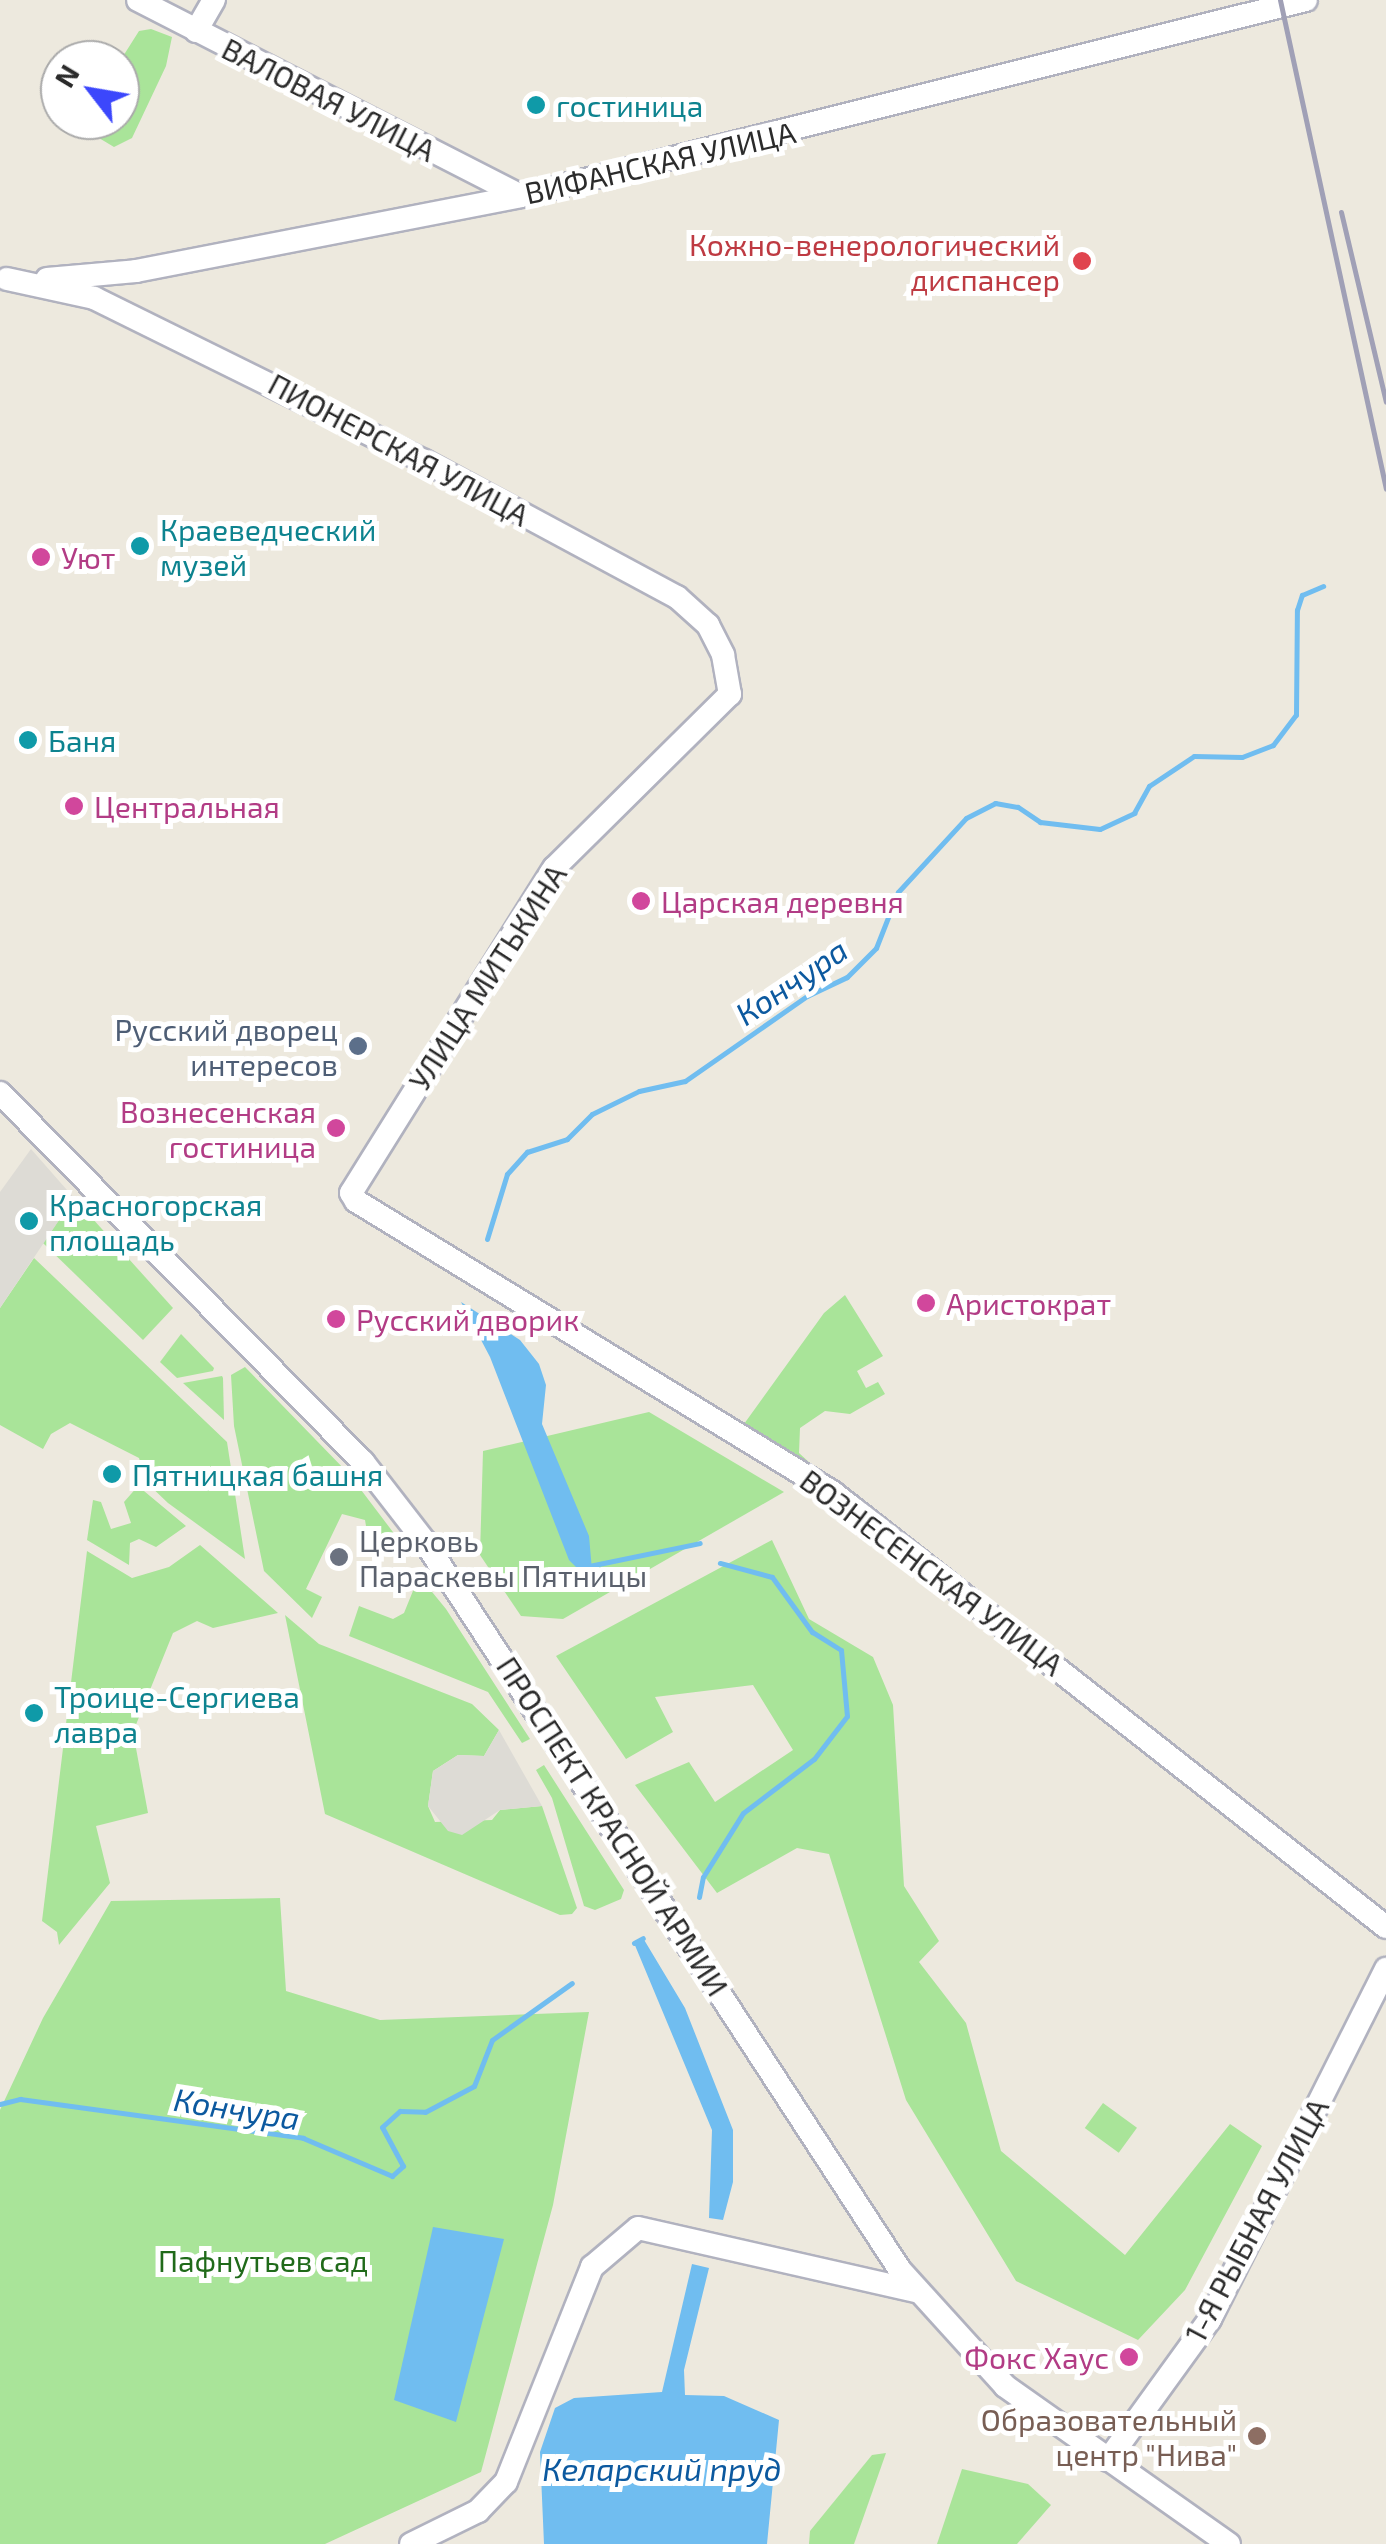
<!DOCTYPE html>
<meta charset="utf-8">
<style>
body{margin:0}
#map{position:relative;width:1386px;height:2544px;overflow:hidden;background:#ede9de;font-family:"Exo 2",sans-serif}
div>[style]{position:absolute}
.green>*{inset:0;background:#a9e499;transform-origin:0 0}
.plaza>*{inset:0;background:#dddbd5}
.water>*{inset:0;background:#70bdf0}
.stream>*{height:5px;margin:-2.5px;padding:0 2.5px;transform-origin:2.5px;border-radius:2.5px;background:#70bdf0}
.roads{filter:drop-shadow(2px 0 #b1b2bf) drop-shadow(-2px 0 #b1b2bf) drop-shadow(0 2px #b1b2bf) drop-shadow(0 -2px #b1b2bf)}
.secondary>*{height:22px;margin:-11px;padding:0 11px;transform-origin:11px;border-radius:11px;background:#fff}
.rail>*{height:5px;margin:-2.5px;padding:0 2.5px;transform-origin:2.5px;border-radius:2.5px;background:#a0a0b6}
.dots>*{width:28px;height:28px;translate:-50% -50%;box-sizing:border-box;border:5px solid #fff;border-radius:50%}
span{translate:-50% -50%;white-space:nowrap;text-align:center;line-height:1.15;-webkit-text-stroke:10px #fff;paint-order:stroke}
.street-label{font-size:30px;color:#2b2b2b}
.culture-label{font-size:30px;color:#0d838f}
.left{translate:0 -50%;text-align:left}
.health-label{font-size:30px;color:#be3a42}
.right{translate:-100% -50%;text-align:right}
.hotel-label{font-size:30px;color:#b23c85}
.service-label{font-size:30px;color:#4e5e75}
.worship-label{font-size:30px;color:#5b616d}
.park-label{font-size:30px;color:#206a1a}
.education-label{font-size:30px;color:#785e54}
.water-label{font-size:32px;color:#0c599f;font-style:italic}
.north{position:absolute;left:40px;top:40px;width:100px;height:100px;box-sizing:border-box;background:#fff;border:2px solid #aaa;border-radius:50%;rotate:301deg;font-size:28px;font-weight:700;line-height:40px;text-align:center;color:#2b2b2b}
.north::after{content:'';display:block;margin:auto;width:35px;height:45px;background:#3c47fc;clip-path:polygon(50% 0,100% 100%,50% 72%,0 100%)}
</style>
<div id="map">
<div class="green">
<div style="clip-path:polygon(151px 29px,172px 37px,166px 66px,132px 138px,114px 147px,94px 135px,97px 120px,120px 120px,120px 61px,139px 31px)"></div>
<div style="clip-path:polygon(74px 1198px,173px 1308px,143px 1340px,43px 1243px)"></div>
<div style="clip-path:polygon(34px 1258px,227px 1442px,245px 1559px,168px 1503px,146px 1482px,139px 1458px,70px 1423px,51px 1434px,43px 1449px,0 1425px,0 1308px)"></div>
<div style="clip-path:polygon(845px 1295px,883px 1356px,857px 1371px,866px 1388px,878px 1382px,885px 1394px,850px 1414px,825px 1411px,800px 1428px,799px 1453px,811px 1464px,744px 1424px,824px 1313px)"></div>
<div style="clip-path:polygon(181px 1334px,214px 1368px,213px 1371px,177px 1378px,160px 1362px)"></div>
<div style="clip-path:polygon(245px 1367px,349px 1474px,402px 1544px,394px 1553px,367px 1532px,365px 1520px,342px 1514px,306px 1589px,322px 1597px,312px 1618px,264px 1571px,234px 1426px,231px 1375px)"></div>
<div style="clip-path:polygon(222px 1376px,223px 1378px,224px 1420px,183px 1383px)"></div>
<div style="clip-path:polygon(649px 1412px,784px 1492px,563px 1619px,521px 1616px,480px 1555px,483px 1451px)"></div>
<div style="clip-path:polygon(138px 1486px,186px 1526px,156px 1547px,139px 1539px,130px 1543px,129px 1565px,87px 1540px,93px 1500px,101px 1502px,111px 1529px,131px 1523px,124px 1502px)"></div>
<div style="clip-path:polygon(772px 1540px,809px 1619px,873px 1657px,893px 1705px,904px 1886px,939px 1941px,919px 1962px,966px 2023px,1001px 2151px,1125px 2255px,1230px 2124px,1262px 2146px,1185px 2290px,1138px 2340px,1016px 2281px,906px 2100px,829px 1854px,797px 1848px,717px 1893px,635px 1785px,689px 1762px,715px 1802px,793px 1750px,753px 1685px,655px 1697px,673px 1732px,626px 1759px,556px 1656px)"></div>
<div style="clip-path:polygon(200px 1545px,278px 1613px,213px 1628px,197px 1621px,173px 1633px,133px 1732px,148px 1813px,96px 1826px,110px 1883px,59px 1945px,57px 1932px,42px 1921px,87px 1551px,132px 1578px,169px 1567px)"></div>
<div style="clip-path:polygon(419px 1576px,446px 1609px,530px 1739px,522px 1743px,488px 1692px,349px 1636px,359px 1606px,393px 1619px,404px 1613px)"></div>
<div style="clip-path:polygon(285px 1615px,319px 1644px,472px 1704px,499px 1730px,484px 1756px,458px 1755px,433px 1771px,428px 1806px,435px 1822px,492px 1820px,500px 1810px,542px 1806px,577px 1908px,572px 1914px,560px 1915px,325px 1814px)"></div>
<div style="clip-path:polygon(544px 1765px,624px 1890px,621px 1899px,595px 1910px,584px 1906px,552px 1798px,536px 1770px)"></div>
<div style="clip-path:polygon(280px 1898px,286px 1991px,380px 2020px,589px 2012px,553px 2205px,481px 2472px,325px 2544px,0 2544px,0 2110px,43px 2018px,111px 1901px)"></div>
<div style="left:1103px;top:2103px;width:42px;height:31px;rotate:36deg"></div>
<div style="clip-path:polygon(886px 2453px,854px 2544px,809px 2544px,810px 2531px,872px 2455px)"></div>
<div style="clip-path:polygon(962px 2469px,1028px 2484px,1051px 2505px,1017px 2544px,937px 2544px)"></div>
</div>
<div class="plaza">
<div style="clip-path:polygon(31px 1149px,74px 1198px,0 1308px,0 1192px)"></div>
<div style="clip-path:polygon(499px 1730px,542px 1806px,500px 1810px,462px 1835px,448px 1831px,428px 1806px,433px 1771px,458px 1755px,484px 1756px)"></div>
</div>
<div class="water">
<div style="clip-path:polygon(461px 1302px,520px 1340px,539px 1364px,546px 1385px,542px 1424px,589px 1536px,592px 1570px,584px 1575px,569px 1560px,490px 1357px)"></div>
<div style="clip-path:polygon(643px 1938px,685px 2008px,733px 2130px,733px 2182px,723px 2220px,709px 2218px,712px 2130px,634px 1943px)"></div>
<div style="clip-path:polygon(433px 2227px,504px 2239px,456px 2422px,394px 2400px)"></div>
<div style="clip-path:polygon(692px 2264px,709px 2268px,684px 2370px,685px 2395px,724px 2396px,779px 2420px,767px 2544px,544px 2544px,540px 2452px,555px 2408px,574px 2398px,662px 2392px)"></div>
</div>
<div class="stream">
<div style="left:487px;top:1239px;width:68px;rotate:-72.9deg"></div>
<div style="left:507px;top:1174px;width:30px;rotate:-48deg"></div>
<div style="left:527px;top:1152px;width:42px;rotate:-18deg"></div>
<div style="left:567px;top:1139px;width:35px;rotate:-45deg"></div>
<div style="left:592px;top:1114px;width:52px;rotate:-26.1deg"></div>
<div style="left:639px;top:1091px;width:47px;rotate:-12.3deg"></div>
<div style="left:685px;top:1081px;width:149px;rotate:-34.9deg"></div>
<div style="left:807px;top:996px;width:44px;rotate:-25.4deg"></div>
<div style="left:847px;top:977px;width:41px;rotate:-45deg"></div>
<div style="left:876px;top:948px;width:60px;rotate:-68.6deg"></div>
<div style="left:898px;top:892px;width:100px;rotate:-47.4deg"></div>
<div style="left:966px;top:818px;width:33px;rotate:-27deg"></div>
<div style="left:995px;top:803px;width:23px;rotate:10deg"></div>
<div style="left:1018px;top:807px;width:27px;rotate:34deg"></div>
<div style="left:1040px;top:822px;width:60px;rotate:6.7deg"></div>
<div style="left:1100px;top:829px;width:38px;rotate:-25deg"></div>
<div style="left:1134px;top:813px;width:31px;rotate:-61deg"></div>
<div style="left:1149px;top:786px;width:54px;rotate:-33.7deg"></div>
<div style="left:1194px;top:756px;width:48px;rotate:1.2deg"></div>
<div style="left:1242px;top:757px;width:33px;rotate:-21deg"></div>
<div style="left:1273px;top:745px;width:38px;rotate:-53deg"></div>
<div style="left:1296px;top:715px;width:105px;rotate:-89.5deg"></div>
<div style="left:1297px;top:610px;width:16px;rotate:-72deg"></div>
<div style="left:1302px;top:595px;width:23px;rotate:-23deg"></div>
<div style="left:589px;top:1566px;width:113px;rotate:-11.7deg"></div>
<div style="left:699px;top:1897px;width:20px;rotate:-79deg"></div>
<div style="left:703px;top:1877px;width:75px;rotate:-58deg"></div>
<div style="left:743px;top:1813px;width:89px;rotate:-37.3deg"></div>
<div style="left:814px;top:1759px;width:54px;rotate:-52.5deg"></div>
<div style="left:847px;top:1716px;width:66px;rotate:-95.2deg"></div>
<div style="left:841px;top:1650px;width:34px;rotate:-148deg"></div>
<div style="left:812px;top:1632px;width:68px;rotate:-126deg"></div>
<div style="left:772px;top:1577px;width:54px;rotate:-164.9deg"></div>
<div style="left:634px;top:1943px;width:10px;rotate:-29deg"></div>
<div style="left:0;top:2104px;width:21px;rotate:-14deg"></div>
<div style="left:20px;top:2099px;width:286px;rotate:7.8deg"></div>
<div style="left:303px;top:2138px;width:97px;rotate:23.1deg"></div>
<div style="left:392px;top:2176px;width:15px;rotate:-42deg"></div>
<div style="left:403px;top:2166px;width:44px;rotate:-118.3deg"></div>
<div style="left:382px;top:2127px;width:24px;rotate:-42deg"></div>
<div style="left:400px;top:2111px;width:25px;rotate:2deg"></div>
<div style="left:425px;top:2112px;width:55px;rotate:-28deg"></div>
<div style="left:474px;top:2086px;width:49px;rotate:-68.6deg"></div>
<div style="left:492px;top:2040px;width:98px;rotate:-35.5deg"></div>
</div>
<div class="roads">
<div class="secondary">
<div style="left:138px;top:0;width:430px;rotate:27.1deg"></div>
<div style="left:196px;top:31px;width:36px;rotate:-60deg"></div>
<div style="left:7px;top:279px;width:89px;rotate:12.3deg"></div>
<div style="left:94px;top:298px;width:368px;rotate:26.3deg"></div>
<div style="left:424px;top:461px;width:287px;rotate:28.3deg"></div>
<div style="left:677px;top:597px;width:42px;rotate:42.1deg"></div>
<div style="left:708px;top:625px;width:34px;rotate:63deg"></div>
<div style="left:723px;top:655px;width:40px;rotate:80deg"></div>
<div style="left:730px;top:694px;width:247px;rotate:135.3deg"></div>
<div style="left:554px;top:868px;width:383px;rotate:122deg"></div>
<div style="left:351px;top:1193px;width:9px;rotate:58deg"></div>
<div style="left:356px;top:1201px;width:558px;rotate:31.44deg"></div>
<div style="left:832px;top:1492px;width:704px;rotate:38.14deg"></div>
<div style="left:47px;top:279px;width:89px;rotate:-5.1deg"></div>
<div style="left:136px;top:271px;width:392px;rotate:-11deg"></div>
<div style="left:521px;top:196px;width:809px;rotate:-14.02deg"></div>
<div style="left:0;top:1093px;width:518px;rotate:45.47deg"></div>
<div style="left:363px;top:1462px;width:101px;rotate:52.2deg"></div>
<div style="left:425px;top:1542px;width:869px;rotate:56.88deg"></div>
<div style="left:900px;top:2270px;width:156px;rotate:47.8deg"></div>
<div style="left:1005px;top:2386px;width:274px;rotate:35.2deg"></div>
<div style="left:1108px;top:2460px;width:174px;rotate:-54.1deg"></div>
<div style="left:1210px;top:2319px;width:392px;rotate:-63.3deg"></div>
<div style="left:411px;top:2544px;width:75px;rotate:-26.2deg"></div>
<div style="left:478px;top:2511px;width:40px;rotate:-46deg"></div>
<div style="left:506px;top:2482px;width:232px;rotate:-68.2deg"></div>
<div style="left:592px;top:2267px;width:60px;rotate:-40.3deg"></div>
<div style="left:638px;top:2228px;width:288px;rotate:12.8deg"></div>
</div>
</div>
<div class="rail">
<div style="left:1280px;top:0;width:500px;rotate:77.77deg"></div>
<div style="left:1341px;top:212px;width:195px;rotate:76.7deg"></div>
</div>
<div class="dots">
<div style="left:536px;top:105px;background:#0f9aa8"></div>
<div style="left:1082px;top:261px;background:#e0444e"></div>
<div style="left:140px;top:546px;background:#0f9aa8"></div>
<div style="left:41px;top:557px;background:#d1479c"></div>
<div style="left:28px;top:740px;background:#0f9aa8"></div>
<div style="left:74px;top:806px;background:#d1479c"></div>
<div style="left:641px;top:901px;background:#d1479c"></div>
<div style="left:358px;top:1046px;background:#5c6f8a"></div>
<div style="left:336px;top:1128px;background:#d1479c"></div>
<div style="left:29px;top:1221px;background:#0f9aa8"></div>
<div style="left:926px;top:1303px;background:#d1479c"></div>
<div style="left:336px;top:1319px;background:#d1479c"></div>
<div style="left:112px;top:1474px;background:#0f9aa8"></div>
<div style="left:339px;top:1557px;background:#6b7280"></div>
<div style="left:34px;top:1713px;background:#0f9aa8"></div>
<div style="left:1129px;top:2357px;background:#d1479c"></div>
<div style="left:1257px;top:2436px;background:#8d6e63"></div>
</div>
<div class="street-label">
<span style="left:329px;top:99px;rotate:27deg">ВАЛОВАЯ УЛИЦА</span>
<span style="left:660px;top:162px;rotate:-13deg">ВИФАНСКАЯ УЛИЦА</span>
<span style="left:399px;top:449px;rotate:28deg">ПИОНЕРСКАЯ УЛИЦА</span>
<span style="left:487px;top:977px;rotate:-57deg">УЛИЦА МИТЬКИНА</span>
<span style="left:932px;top:1572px;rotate:37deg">ВОЗНЕСЕНСКАЯ УЛИЦА</span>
<span style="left:613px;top:1826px;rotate:57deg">ПРОСПЕКТ КРАСНОЙ АРМИИ</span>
<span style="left:1256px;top:2220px;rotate:-62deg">1-Я РЫБНАЯ УЛИЦА</span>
</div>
<div class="culture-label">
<span class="left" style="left:556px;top:105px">гостиница</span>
<span class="left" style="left:160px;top:546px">Краеведческий<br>музей</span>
<span class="left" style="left:48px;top:740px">Баня</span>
<span class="left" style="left:49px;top:1221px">Красногорская<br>площадь</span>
<span class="left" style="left:132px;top:1474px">Пятницкая башня</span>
<span class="left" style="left:54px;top:1713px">Троице-Сергиева<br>лавра</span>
</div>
<div class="health-label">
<span class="right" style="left:1060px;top:261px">Кожно-венерологический<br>диспансер</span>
</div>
<div class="hotel-label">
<span class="left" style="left:61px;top:557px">Уют</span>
<span class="left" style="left:94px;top:806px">Центральная</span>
<span class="left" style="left:661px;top:901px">Царская деревня</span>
<span class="right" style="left:316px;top:1128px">Вознесенская<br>гостиница</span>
<span class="left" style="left:946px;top:1303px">Аристoкрат</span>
<span class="left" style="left:356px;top:1319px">Русский дворик</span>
<span class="right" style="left:1109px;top:2357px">Фокс Хаус</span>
</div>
<div class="service-label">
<span class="right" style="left:338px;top:1046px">Русский дворец<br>интересов</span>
</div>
<div class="worship-label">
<span class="left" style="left:359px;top:1557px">Церковь<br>Параскевы Пятницы</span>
</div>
<div class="park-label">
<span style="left:263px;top:2260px">Пафнутьев сад</span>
</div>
<div class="education-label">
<span class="right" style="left:1237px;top:2436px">Образовательный<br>центр "Нива"</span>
</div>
<div class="water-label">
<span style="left:791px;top:981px;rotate:-34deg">Кончура</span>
<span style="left:237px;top:2108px;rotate:9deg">Кончура</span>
<span style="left:662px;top:2468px">Келарский пруд</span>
</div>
<div class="north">N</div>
</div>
